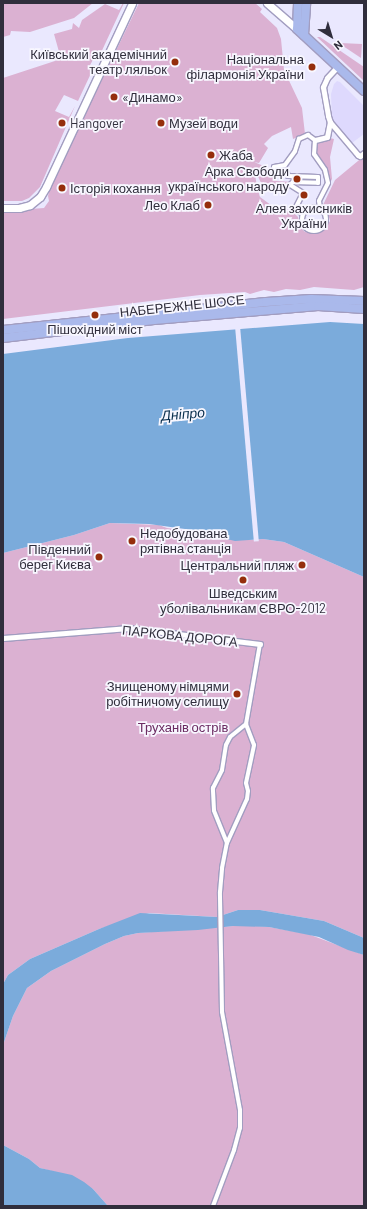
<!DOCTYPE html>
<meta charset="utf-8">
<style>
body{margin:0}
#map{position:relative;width:367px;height:1209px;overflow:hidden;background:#eae8fe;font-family:Barlow,sans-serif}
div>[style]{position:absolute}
.built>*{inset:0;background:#ded9fd}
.green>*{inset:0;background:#dbb1d2}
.water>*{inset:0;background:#7babdb}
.pier>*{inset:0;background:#eae8fe;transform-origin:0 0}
.roads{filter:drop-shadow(1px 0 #a29dc0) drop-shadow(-1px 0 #a29dc0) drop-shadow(0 1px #a29dc0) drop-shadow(0 -1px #a29dc0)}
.pedestrian>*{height:4px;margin:-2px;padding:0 2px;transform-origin:2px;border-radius:2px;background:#fff}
.pedestrian>.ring{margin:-2px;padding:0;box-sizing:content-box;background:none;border:4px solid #fff;border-radius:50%}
.minor>*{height:5px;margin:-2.5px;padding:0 2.5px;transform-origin:2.5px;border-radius:2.5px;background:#fff}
.secondary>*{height:7px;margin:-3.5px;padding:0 3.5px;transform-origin:3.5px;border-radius:3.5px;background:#fff}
.primary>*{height:8px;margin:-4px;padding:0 4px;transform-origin:4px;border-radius:4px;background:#aab9eb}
.dots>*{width:11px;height:11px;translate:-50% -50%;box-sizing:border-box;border:2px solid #f8f7ff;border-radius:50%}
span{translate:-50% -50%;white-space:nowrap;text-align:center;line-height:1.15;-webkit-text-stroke:3.5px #f8f7ff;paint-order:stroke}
.poi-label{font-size:13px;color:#302e3c}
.right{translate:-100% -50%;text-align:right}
.left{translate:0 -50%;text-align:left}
.street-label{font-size:13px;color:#302e3c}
.park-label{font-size:13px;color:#6b2b62}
.water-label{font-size:14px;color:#0a2f4e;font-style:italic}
.frame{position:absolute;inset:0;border:4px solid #302e3c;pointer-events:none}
.north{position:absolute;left:311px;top:16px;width:40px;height:40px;-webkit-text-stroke:3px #f8f7ff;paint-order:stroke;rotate:142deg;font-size:11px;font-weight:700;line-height:16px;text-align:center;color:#302e3c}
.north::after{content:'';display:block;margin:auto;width:14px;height:18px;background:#302e3c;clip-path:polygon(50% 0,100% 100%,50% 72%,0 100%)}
</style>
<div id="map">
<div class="built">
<div style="clip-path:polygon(337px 81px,340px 82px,364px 106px,364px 134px,352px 143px,332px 120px,331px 94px,334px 84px)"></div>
</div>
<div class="green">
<div style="clip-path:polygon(3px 3px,93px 3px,74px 18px,30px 32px,11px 31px,10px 35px,3px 37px)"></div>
<div style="clip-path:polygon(123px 3px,124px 3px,99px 57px,95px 56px,89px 67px,93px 69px,78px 101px,64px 95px,55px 111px,69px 117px,75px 106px,40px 187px,29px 198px,22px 201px,3px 201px,3px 78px,61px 59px,54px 34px,72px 29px,73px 23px,79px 28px,82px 20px,105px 4px,119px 10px)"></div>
<div style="clip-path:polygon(139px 3px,255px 3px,262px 9px,260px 12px,277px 28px,281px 39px,284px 70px,302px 108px,305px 134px,293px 139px,291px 127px,272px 136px,264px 144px,268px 148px,259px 163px,254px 162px,288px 176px,277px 175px,277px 181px,293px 182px,277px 191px,265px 188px,262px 185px,254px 168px,257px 187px,260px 197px,275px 208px,291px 210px,298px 217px,300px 227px,305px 232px,317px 234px,323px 231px,330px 221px,327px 209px,323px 205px,335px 180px,364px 156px,364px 287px,354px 290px,314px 287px,300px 290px,286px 289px,274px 292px,264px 290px,250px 294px,245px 292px,200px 295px,3px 319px,3px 211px,44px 208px,49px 201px,48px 196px,51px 185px)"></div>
<div style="clip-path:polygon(317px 37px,320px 37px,364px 67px,364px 81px)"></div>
<div style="clip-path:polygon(340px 43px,362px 44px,361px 58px,340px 44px)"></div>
<div style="clip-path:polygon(330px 138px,334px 139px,330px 157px,332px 179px,328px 187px,328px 178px,315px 157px,316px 145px,321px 142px,327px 141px)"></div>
<div style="clip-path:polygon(110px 523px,159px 525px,167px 528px,249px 540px,263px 539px,284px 542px,364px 577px,364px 938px,324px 921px,260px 910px,238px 910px,217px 917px,149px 913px,99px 929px,30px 959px,8px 975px,3px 984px,3px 553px,74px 535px)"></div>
<div style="clip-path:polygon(247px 925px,269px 927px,308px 934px,364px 955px,364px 1206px,108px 1206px,93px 1189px,59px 1173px,40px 1168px,29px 1159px,3px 1145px,3px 1045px,13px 1016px,27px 988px,51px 971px,105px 944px,124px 936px,138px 933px)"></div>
</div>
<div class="water">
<div style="clip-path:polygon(330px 322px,364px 324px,364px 577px,284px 542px,263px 539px,235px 541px,185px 529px,149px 524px,110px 523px,74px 535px,3px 553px,3px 354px,128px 338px)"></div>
<div style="clip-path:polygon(238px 910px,260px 910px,324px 921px,364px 938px,364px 955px,348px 950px,319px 937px,269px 927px,233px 926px,198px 930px,138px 933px,124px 936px,105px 944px,51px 971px,27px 988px,13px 1016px,3px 1045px,3px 984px,8px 975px,30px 959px,99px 929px,140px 913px,217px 917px)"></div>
<div style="clip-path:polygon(3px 1145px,29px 1159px,40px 1168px,72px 1175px,84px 1182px,93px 1189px,108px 1206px,3px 1206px)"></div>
</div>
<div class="pier">
<div style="left:240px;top:326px;width:216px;height:5px;rotate:85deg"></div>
</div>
<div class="roads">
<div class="pedestrian">
<div style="left:308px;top:135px;width:9px;rotate:36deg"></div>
<div style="left:315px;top:140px;width:14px;rotate:94deg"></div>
<div style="left:314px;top:154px;width:19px;rotate:55deg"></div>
<div style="left:325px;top:170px;width:13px;rotate:77deg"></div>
<div style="left:328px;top:183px;width:20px;rotate:117deg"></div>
<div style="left:319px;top:201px;width:7px;rotate:82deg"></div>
<div style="left:320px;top:208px;width:10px;rotate:-174deg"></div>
<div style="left:310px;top:207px;width:10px;rotate:135deg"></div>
<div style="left:303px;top:214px;width:9px;rotate:-148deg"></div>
<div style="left:295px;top:209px;width:18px;rotate:-63deg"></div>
<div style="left:303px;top:193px;width:15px;rotate:-148deg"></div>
<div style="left:290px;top:185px;width:4px;rotate:-45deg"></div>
<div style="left:293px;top:182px;width:25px;rotate:2deg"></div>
<div style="left:318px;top:183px;width:6px;rotate:-90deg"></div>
<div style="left:318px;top:177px;width:30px;rotate:-178deg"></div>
<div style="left:288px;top:176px;width:3px;rotate:-108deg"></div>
<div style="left:287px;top:173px;width:14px;rotate:-163deg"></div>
<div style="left:274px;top:169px;width:2px;rotate:-90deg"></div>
<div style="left:274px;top:167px;width:11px;rotate:-10deg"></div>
<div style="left:285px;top:165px;width:17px;rotate:-54deg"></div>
<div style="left:295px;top:151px;width:13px;rotate:-72deg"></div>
<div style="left:299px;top:139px;width:10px;rotate:-24deg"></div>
<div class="ring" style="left:302px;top:207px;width:20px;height:20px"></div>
<div style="left:227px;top:843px;width:35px;rotate:-112deg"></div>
<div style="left:214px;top:810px;width:22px;rotate:-93deg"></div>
<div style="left:213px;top:788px;width:20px;rotate:-63deg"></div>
<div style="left:222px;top:770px;width:25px;rotate:-81deg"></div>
<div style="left:226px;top:745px;width:9px;rotate:-63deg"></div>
<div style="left:230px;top:737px;width:21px;rotate:-39deg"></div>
<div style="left:213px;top:1206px;width:60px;rotate:-69.4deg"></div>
<div style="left:234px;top:1150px;width:23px;rotate:-75deg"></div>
<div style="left:240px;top:1128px;width:18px;rotate:-90deg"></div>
<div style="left:240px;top:1110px;width:100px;rotate:-100.4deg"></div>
<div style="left:222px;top:1012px;width:120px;rotate:-91deg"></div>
<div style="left:220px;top:892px;width:24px;rotate:-85deg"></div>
<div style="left:222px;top:868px;width:25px;rotate:-79deg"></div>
<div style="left:227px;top:843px;width:48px;rotate:-65.6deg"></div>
<div style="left:247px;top:799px;width:8px;rotate:-83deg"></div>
<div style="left:248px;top:791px;width:8px;rotate:-104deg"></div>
<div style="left:246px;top:783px;width:39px;rotate:-78deg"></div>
<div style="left:254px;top:745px;width:22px;rotate:-111deg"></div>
<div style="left:246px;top:724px;width:81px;rotate:-80.1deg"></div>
</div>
<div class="minor">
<div style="left:338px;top:66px;width:16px;rotate:133deg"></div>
<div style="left:327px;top:78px;width:10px;rotate:114deg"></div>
<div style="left:323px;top:87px;width:29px;rotate:80deg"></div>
<div style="left:328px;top:116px;width:6px;rotate:72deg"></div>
<div style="left:330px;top:122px;width:43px;rotate:49.7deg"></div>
<div style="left:358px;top:155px;width:2px;rotate:27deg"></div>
<div style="left:360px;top:156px;width:5px;rotate:-37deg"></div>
<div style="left:315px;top:140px;width:12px;rotate:-14deg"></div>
<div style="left:327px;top:137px;width:15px;rotate:-79deg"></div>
<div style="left:3px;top:638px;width:126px;rotate:-4.5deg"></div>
<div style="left:129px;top:628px;width:132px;rotate:7deg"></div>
</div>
<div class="secondary">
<div style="left:267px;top:3px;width:40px;rotate:41deg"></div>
<div style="left:3px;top:208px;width:16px"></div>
<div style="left:19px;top:208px;width:11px;rotate:-15deg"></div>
<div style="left:30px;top:205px;width:13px;rotate:-39deg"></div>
<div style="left:40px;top:197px;width:12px;rotate:-59deg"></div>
<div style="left:46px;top:187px;width:203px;rotate:-64.9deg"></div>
</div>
<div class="primary">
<div style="left:298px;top:3px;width:26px;rotate:92deg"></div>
<div style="left:297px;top:29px;width:91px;rotate:42.8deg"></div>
<div style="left:304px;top:35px;width:32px;rotate:-86deg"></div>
<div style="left:3px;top:330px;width:264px;rotate:-6.1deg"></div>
<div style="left:266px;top:302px;width:45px;rotate:-3.8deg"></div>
<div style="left:311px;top:299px;width:53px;rotate:2.2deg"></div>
<div style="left:3px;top:338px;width:152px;rotate:-6.8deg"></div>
<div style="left:154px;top:320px;width:129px;rotate:-4.9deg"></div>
<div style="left:283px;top:309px;width:35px;rotate:-5deg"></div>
<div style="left:318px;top:306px;width:46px;rotate:3.7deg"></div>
</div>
</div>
<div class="dots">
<div style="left:175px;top:62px;background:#952e0c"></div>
<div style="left:312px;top:67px;background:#952e0c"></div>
<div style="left:114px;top:97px;background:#952e0c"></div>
<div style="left:62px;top:123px;background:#952e0c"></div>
<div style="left:161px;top:123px;background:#952e0c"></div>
<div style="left:211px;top:155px;background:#952e0c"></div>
<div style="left:297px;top:179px;background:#952e0c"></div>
<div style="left:62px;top:188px;background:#952e0c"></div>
<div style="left:304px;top:195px;background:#952e0c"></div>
<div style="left:208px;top:205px;background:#952e0c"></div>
<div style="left:95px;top:315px;background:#952e0c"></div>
<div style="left:132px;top:541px;background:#952e0c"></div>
<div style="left:99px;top:557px;background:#952e0c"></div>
<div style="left:302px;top:565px;background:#952e0c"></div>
<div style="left:243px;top:580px;background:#952e0c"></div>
<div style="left:237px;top:694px;background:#952e0c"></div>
</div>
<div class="poi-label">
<span class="right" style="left:167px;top:62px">Київський академічний<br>театр ляльок</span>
<span class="right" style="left:304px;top:67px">Національна<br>філармонія України</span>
<span class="left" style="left:122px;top:97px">«Динамо»</span>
<span class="left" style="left:70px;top:123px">Hangover</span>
<span class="left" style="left:169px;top:123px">Музей води</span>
<span class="left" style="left:219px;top:155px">Жаба</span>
<span class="right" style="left:289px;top:179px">Арка Свободи<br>українського народу</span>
<span class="left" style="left:70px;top:188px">Історія кохання</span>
<span class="right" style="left:200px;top:205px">Лео Клаб</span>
<span style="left:304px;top:216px">Алея захисників<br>України</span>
<span style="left:95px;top:329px">Пішохідний міст</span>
<span class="left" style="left:140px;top:541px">Недобудована<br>рятівна станція</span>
<span class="right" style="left:91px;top:557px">Південний<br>берег Києва</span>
<span class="right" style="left:294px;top:565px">Центральний пляж</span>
<span style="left:243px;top:601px">Шведським<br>уболівальникам ЄВРО-2012</span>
<span class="right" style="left:229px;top:694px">Знищеному німцями<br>робітничому селищу</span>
</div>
<div class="street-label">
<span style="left:182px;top:306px;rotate:-6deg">НАБЕРЕЖНЕ ШОСЕ</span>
<span style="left:180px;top:636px;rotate:6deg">ПАРКОВА ДОРОГА</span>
</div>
<div class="park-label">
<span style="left:183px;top:727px">Труханів острів</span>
</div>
<div class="water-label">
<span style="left:183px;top:414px;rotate:-5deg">Дніпро</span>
</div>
<div class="frame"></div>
<div class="north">N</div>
</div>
